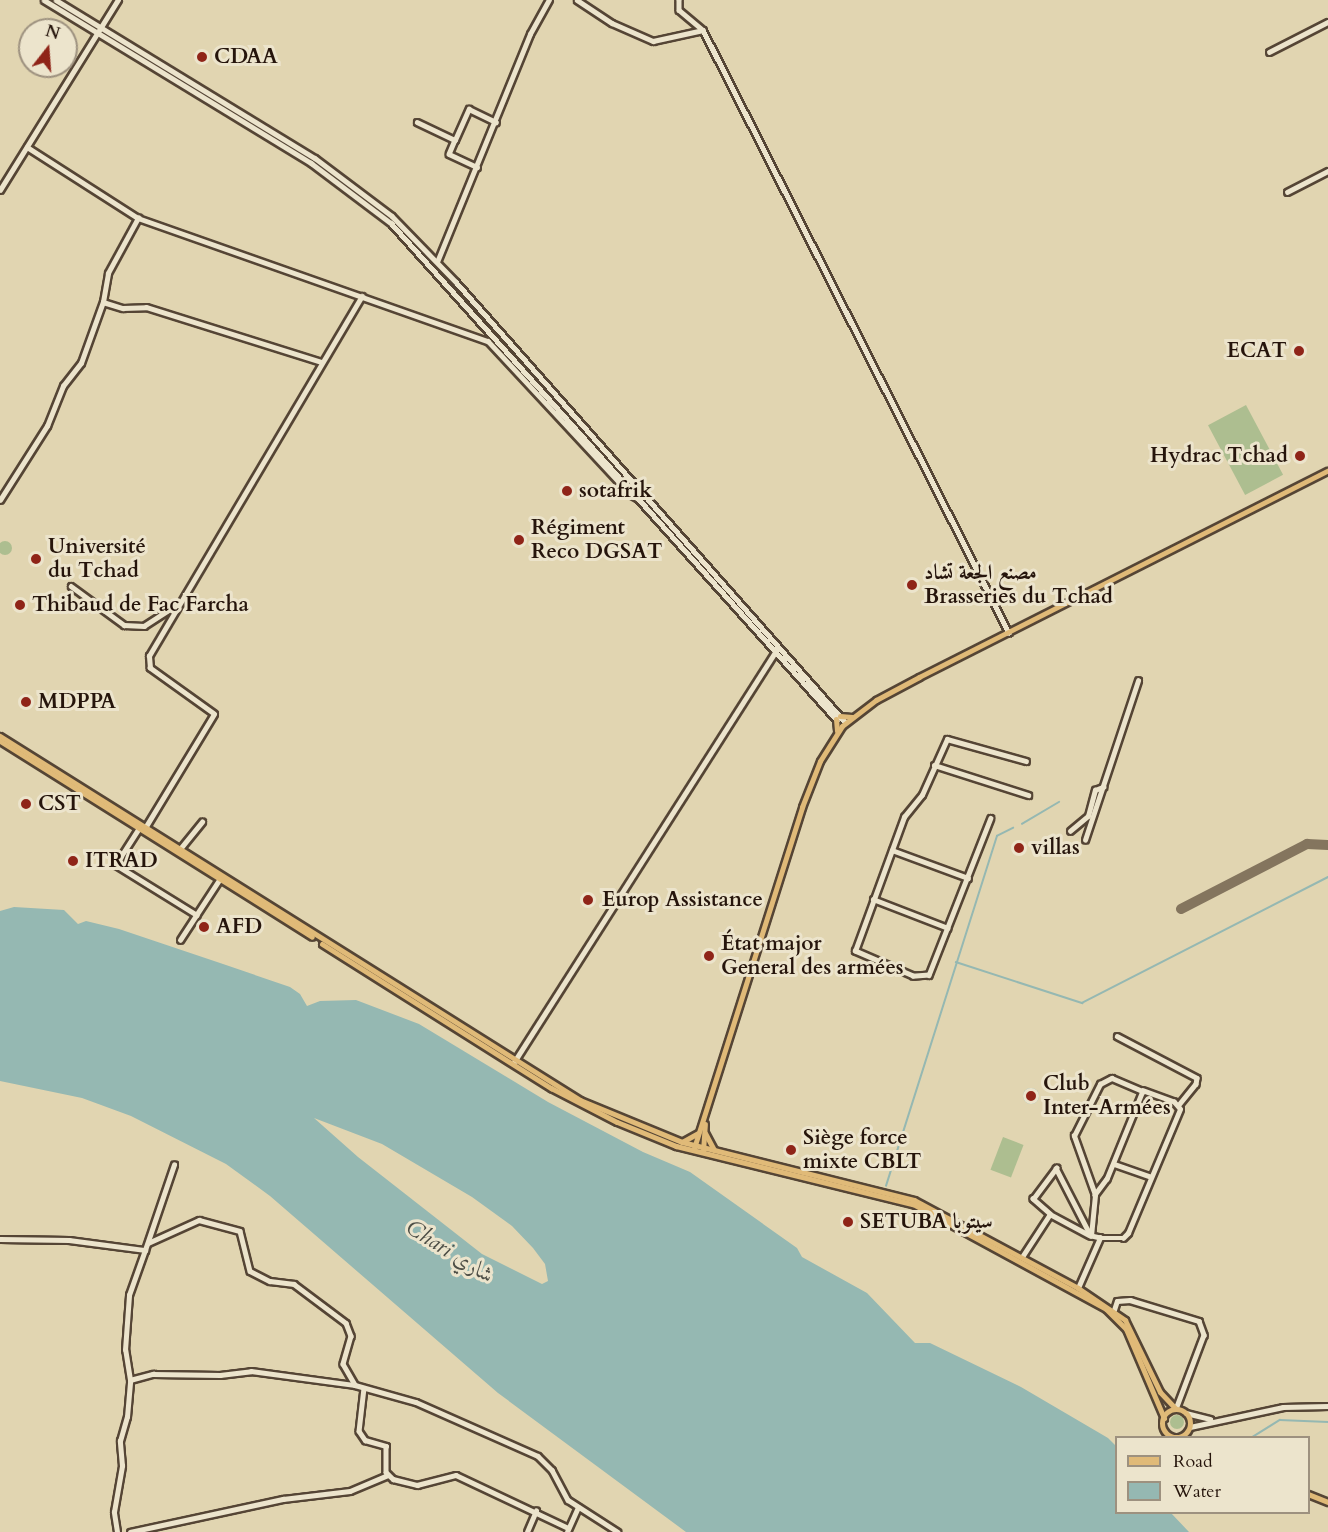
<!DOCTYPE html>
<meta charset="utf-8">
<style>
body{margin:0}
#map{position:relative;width:1328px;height:1532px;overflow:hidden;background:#e1d5b1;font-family:Cardo,Amiri,serif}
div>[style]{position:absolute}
.green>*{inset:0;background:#adbe90;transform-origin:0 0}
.round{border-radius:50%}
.water>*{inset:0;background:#95b8b2}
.stream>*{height:1.5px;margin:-0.75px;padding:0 0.75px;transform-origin:0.75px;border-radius:0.75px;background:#95b8b2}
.taxiway>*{height:10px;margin:-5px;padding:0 5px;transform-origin:5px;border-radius:5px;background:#84755e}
.roads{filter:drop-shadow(2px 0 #554535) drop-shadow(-2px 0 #554535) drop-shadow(0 2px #554535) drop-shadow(0 -2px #554535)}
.minor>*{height:4.5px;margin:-2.25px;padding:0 2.25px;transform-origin:2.25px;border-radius:2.25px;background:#ece4cc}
.major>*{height:5px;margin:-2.5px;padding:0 2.5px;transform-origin:2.5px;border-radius:2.5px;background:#e0ba78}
.major>.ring{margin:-2.5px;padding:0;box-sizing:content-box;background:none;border:5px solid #e0ba78;border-radius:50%}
.dots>*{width:16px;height:16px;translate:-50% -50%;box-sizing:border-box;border:3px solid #ece4cc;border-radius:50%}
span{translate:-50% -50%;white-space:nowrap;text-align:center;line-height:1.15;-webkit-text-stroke:6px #ece4cc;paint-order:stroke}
.poi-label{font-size:21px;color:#26150c;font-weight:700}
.left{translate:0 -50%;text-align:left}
.right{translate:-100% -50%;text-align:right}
.water-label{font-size:22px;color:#4d4e46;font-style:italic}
.legend{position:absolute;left:1115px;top:1436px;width:195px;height:78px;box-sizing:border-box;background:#ece4cc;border:2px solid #9d917f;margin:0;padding:8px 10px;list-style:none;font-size:18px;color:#26150c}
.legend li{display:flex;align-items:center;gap:12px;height:30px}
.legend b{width:30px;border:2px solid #9d917f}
.north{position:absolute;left:18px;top:18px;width:60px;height:60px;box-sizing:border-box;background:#ece4cc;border:2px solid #9d917f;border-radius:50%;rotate:17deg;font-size:16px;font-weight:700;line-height:24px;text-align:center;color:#26150c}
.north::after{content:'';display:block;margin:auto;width:21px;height:27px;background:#8f2418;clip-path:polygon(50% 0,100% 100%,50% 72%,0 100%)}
</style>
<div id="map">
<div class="green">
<div style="left:1246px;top:405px;width:79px;height:43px;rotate:62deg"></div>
<div class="round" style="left:-2px;top:541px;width:14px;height:14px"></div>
<div style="left:1003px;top:1137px;width:22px;height:35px;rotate:21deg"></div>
<div class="round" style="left:1170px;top:1415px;width:14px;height:14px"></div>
</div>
<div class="water">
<div style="clip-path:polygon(evenodd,14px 907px,64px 910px,78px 924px,86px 921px,119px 929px,223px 964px,290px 987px,300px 994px,307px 1006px,320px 1001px,356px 1000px,419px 1024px,548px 1102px,643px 1152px,690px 1172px,797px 1248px,802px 1257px,867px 1293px,915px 1343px,930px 1343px,1021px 1387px,1108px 1438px,1116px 1446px,1116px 1512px,1171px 1513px,1189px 1532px,686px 1532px,498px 1393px,270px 1196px,226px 1164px,131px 1116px,82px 1098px,0 1081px,0 911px,14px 907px,314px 1118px,382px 1144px,472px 1197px,512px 1226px,533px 1248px,545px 1264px,548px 1281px,542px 1284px,482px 1254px,358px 1157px,314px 1118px)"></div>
<div class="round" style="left:1023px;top:1088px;width:16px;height:16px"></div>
</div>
<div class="stream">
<div style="left:1022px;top:824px;width:43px;rotate:-30.7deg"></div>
<div style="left:956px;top:962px;width:133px;rotate:18deg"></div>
<div style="left:1082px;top:1003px;width:276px;rotate:-27.1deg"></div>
<div style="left:886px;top:1186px;width:367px;rotate:-72.4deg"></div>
<div style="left:997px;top:836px;width:18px;rotate:-27deg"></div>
<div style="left:1251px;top:1438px;width:34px;rotate:-32deg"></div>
<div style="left:1280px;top:1420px;width:48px;rotate:2.4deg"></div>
</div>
<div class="taxiway">
<div style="left:1181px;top:909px;width:142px;rotate:-27.3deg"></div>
<div style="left:1307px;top:844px;width:21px;rotate:3deg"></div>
</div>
<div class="roads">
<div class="minor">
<div style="left:44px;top:0;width:313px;rotate:31.4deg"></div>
<div style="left:311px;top:163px;width:100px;rotate:36.9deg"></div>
<div style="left:391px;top:223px;width:668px;rotate:48.1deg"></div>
<div style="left:56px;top:0;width:303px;rotate:31.4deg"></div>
<div style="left:315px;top:158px;width:96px;rotate:37deg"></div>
<div style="left:392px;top:216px;width:92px;rotate:45.9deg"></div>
<div style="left:456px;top:282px;width:587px;rotate:48.52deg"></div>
<div style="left:577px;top:0;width:42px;rotate:33.3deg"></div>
<div style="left:612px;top:23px;width:45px;rotate:23.7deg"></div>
<div style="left:653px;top:41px;width:51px;rotate:-12.4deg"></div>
<div style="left:679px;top:0;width:10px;rotate:90deg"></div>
<div style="left:679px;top:10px;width:31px;rotate:40deg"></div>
<div style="left:703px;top:30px;width:676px;rotate:63.09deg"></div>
<div style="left:1269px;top:52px;width:66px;rotate:-27deg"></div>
<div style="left:417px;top:122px;width:42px;rotate:25.3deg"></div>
<div style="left:455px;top:140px;width:15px;rotate:113deg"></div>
<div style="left:449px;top:154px;width:31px;rotate:25deg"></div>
<div style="left:455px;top:140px;width:34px;rotate:-66deg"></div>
<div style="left:469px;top:109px;width:30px;rotate:26deg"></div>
<div style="left:27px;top:147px;width:132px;rotate:32.6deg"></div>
<div style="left:138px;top:218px;width:371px;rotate:19.4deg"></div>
<div style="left:488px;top:341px;width:209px;rotate:47.1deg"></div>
<div style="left:630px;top:494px;width:10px;rotate:29deg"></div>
<div style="left:0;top:190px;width:224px;rotate:-58.2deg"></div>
<div style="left:1287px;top:192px;width:46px;rotate:-27.1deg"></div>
<div style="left:437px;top:262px;width:246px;rotate:-67.8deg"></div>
<div style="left:530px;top:34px;width:39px;rotate:-61deg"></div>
<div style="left:103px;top:302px;width:21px;rotate:17deg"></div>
<div style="left:123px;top:308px;width:23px;rotate:-2deg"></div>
<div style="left:146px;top:307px;width:184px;rotate:17.4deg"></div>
<div style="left:0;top:500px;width:88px;rotate:-57.6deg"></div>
<div style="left:47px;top:426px;width:43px;rotate:-68.2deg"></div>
<div style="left:63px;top:386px;width:29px;rotate:-52deg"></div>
<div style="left:81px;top:363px;width:65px;rotate:-70.2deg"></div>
<div style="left:103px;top:302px;width:29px;rotate:-80deg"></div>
<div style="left:108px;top:273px;width:63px;rotate:-61.4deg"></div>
<div style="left:71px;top:586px;width:66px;rotate:36.3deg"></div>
<div style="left:124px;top:625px;width:20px;rotate:3deg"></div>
<div style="left:144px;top:626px;width:40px;rotate:-32.9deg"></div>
<div style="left:934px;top:765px;width:99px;rotate:17.7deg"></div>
<div style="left:991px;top:818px;width:169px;rotate:111.5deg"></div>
<div style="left:929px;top:975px;width:16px;rotate:176deg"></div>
<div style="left:913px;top:976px;width:63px;rotate:-156.7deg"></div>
<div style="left:855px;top:951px;width:143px;rotate:-69.9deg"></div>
<div style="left:904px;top:817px;width:28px;rotate:-51deg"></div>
<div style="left:922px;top:795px;width:61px;rotate:-65.9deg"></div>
<div style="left:947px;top:739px;width:82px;rotate:15.6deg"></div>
<div style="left:145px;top:828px;width:133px;rotate:-58.8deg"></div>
<div style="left:214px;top:714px;width:79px;rotate:-144.3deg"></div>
<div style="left:150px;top:668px;width:12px;rotate:-95deg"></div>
<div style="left:149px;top:656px;width:418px;rotate:-59.4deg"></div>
<div style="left:139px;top:829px;width:43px;rotate:122.6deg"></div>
<div style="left:116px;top:865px;width:95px;rotate:31.7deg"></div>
<div style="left:1070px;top:831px;width:23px;rotate:-40deg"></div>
<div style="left:1088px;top:816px;width:27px;rotate:-75deg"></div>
<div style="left:1095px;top:790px;width:9px;rotate:-21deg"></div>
<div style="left:1085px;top:840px;width:168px;rotate:-71.6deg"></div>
<div style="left:180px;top:849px;width:35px;rotate:-51deg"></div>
<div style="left:892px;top:850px;width:81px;rotate:20.2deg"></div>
<div style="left:873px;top:899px;width:80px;rotate:21.1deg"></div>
<div style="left:180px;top:940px;width:75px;rotate:-56.9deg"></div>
<div style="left:1117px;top:1036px;width:90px;rotate:27.7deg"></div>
<div style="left:1197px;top:1078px;width:6px;rotate:99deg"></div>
<div style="left:1196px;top:1084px;width:27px;rotate:129deg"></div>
<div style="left:514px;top:1062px;width:490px;rotate:-57.5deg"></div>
<div style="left:1114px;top:1164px;width:39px;rotate:19deg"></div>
<div style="left:1050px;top:1214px;width:23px;rotate:-139deg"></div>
<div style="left:1033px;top:1199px;width:39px;rotate:-53deg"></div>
<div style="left:1056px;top:1168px;width:76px;rotate:62.8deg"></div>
<div style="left:1100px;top:1238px;width:23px"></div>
<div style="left:1123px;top:1238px;width:7px;rotate:-45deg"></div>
<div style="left:1128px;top:1233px;width:134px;rotate:-67.2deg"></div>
<div style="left:1180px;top:1109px;width:9px;rotate:-131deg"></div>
<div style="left:1174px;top:1102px;width:33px;rotate:-160deg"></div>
<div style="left:0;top:1239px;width:69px;rotate:0.8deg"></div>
<div style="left:69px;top:1240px;width:77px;rotate:7.5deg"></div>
<div style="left:145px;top:1250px;width:90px;rotate:-71.2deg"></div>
<div style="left:148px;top:1243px;width:56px;rotate:-24.3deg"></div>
<div style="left:199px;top:1220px;width:42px;rotate:15deg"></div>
<div style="left:240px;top:1231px;width:41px;rotate:76deg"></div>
<div style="left:250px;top:1271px;width:22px;rotate:27deg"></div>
<div style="left:270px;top:1281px;width:24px;rotate:7deg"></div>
<div style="left:294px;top:1284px;width:65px;rotate:36.9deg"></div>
<div style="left:346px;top:1323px;width:14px;rotate:69deg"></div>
<div style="left:351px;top:1336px;width:29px;rotate:106deg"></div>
<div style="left:343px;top:1364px;width:24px;rotate:60deg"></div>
<div style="left:1022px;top:1257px;width:51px;rotate:-56.9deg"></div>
<div style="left:1050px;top:1214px;width:44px;rotate:28.3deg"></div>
<div style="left:1078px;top:1288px;width:55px;rotate:-66.3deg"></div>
<div style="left:1100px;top:1238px;width:9px;rotate:-167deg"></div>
<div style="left:1091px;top:1236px;width:41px;rotate:-84.4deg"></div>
<div style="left:1095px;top:1195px;width:63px;rotate:-109.6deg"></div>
<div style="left:1074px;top:1136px;width:58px;rotate:-63.4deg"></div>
<div style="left:1100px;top:1084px;width:13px;rotate:-27deg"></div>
<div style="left:1112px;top:1078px;width:34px;rotate:23deg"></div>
<div style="left:1143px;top:1091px;width:95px;rotate:112.2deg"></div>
<div style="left:1107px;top:1179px;width:20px;rotate:127deg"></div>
<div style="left:1114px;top:1310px;width:9px;rotate:-72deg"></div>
<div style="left:1117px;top:1301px;width:13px;rotate:-4deg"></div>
<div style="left:1130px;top:1300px;width:72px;rotate:16.9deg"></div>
<div style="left:1199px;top:1321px;width:15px;rotate:70deg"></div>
<div style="left:1204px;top:1335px;width:79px;rotate:110.7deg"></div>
<div style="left:130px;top:1380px;width:24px;rotate:-15deg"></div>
<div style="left:153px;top:1374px;width:67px;rotate:0.9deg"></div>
<div style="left:220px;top:1375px;width:31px;rotate:-7deg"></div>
<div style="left:251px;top:1371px;width:105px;rotate:7.7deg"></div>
<div style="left:355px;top:1385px;width:63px;rotate:15.6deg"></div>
<div style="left:416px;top:1402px;width:133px;rotate:23.9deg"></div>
<div style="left:538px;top:1456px;width:20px;rotate:45deg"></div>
<div style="left:552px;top:1470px;width:34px;rotate:62deg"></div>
<div style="left:568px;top:1500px;width:59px;rotate:32.6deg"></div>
<div style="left:364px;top:1388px;width:43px;rotate:96.6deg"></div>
<div style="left:359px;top:1431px;width:11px;rotate:56deg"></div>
<div style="left:365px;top:1440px;width:22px;rotate:16deg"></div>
<div style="left:386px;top:1446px;width:26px;rotate:90deg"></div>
<div style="left:386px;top:1472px;width:10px;rotate:45deg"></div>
<div style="left:393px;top:1479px;width:25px;rotate:14deg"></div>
<div style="left:417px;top:1485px;width:40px;rotate:-14.4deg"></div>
<div style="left:456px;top:1475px;width:122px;rotate:25.3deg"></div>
<div style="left:1186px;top:1413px;width:25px;rotate:14deg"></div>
<div style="left:1190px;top:1427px;width:95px;rotate:-12.1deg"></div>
<div style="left:1283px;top:1407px;width:45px;rotate:-1.3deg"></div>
<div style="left:117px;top:1532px;width:20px;rotate:-99deg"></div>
<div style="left:114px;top:1512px;width:47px;rotate:-80.1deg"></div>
<div style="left:122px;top:1466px;width:25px;rotate:-95deg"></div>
<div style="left:120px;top:1441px;width:25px;rotate:-74deg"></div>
<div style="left:127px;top:1417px;width:37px;rotate:-85deg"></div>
<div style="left:130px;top:1380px;width:30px;rotate:-99deg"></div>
<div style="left:125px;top:1350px;width:55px;rotate:-85.8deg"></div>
<div style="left:129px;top:1295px;width:48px;rotate:-70.4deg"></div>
<div style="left:130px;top:1532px;width:157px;rotate:-12.2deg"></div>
<div style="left:283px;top:1499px;width:67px;rotate:-6.8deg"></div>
<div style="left:350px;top:1491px;width:41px;rotate:-22.8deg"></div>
<div style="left:527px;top:1532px;width:23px;rotate:-67deg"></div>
<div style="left:567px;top:1532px;width:27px;rotate:-66deg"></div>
</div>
<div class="major">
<div style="left:840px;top:716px;width:12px;rotate:5deg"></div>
<div style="left:836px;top:719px;width:12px;rotate:85deg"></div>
<div style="left:0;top:736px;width:685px;rotate:32.11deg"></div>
<div style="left:580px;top:1100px;width:110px;rotate:22.4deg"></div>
<div style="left:682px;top:1142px;width:239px;rotate:14deg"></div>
<div style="left:914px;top:1200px;width:186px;rotate:28.2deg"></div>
<div style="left:1078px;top:1288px;width:57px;rotate:34.2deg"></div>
<div style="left:1125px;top:1320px;width:80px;rotate:64.1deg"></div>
<div style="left:1160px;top:1392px;width:23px;rotate:47deg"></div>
<div style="left:0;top:741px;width:368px;rotate:32.1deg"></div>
<div style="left:322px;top:944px;width:271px;rotate:32.2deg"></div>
<div style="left:551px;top:1088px;width:74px;rotate:27.3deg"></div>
<div style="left:617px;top:1122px;width:64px;rotate:22.1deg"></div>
<div style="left:676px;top:1146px;width:244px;rotate:13.8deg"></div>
<div style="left:913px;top:1204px;width:220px;rotate:28.5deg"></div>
<div style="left:1106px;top:1309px;width:28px;rotate:45deg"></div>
<div style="left:1126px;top:1329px;width:97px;rotate:66.9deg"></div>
<div style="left:705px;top:1133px;width:19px;rotate:62deg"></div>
<div style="left:682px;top:1142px;width:18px;rotate:-29deg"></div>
<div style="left:694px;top:1148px;width:358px;rotate:-72.4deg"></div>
<div style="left:802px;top:807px;width:49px;rotate:-68.6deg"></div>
<div style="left:820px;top:761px;width:41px;rotate:-57.8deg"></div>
<div style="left:842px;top:726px;width:43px;rotate:-37.4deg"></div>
<div style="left:876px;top:700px;width:49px;rotate:-28.1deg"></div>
<div style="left:919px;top:677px;width:458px;rotate:-26.8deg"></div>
<div style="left:703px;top:1151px;width:27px;rotate:-86deg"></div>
<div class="ring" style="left:1162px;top:1409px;width:23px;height:23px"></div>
<div style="left:1308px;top:1494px;width:22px;rotate:22deg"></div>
</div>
</div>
<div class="dots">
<div style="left:202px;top:57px;background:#8f2418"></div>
<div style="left:1299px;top:351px;background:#8f2418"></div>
<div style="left:1300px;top:456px;background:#8f2418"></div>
<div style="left:567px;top:491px;background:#8f2418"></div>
<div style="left:519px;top:540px;background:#8f2418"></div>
<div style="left:36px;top:559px;background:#8f2418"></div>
<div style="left:912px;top:585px;background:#8f2418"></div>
<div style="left:20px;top:605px;background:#8f2418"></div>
<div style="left:26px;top:702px;background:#8f2418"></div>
<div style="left:26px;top:804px;background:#8f2418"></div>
<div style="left:1019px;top:848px;background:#8f2418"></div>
<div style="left:73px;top:861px;background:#8f2418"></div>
<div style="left:588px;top:900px;background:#8f2418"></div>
<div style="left:204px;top:927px;background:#8f2418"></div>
<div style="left:709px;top:956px;background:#8f2418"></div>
<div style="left:1031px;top:1096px;background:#8f2418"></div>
<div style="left:791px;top:1150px;background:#8f2418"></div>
<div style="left:848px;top:1222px;background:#8f2418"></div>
</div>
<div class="poi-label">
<span class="left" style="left:214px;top:57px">CDAA</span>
<span class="right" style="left:1287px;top:351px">ECAT</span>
<span class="right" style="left:1288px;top:456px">Hydrac Tchad</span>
<span class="left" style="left:579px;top:491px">sotafrik</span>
<span class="left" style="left:531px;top:540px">Régiment<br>Reco DGSAT</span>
<span class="left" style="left:48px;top:559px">Université<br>du Tchad</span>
<span class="left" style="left:924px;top:585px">مصنع الجعة تشاد<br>Brasseries du Tchad</span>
<span class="left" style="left:32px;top:605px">Thibaud de Fac Farcha</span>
<span class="left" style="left:38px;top:702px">MDPPA</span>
<span class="left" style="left:38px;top:804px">CST</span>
<span class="left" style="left:1031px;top:848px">villas</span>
<span class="left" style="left:85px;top:861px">ITRAD</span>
<span class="left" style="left:602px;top:900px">Europ Assistance</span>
<span class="left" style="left:216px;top:927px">AFD</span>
<span class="left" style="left:721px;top:956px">État major<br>General des armées</span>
<span class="left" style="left:1043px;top:1096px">Club<br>Inter-Armées</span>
<span class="left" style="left:803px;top:1150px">Siège force<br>mixte CBLT</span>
<span class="left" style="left:860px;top:1222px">SETUBA سيتوبا</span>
</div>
<div class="water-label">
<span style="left:450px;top:1252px;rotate:32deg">Chari شاري</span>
</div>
<ul class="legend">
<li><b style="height:8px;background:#e0ba78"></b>Road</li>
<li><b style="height:16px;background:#95b8b2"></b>Water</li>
</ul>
<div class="north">N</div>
</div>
